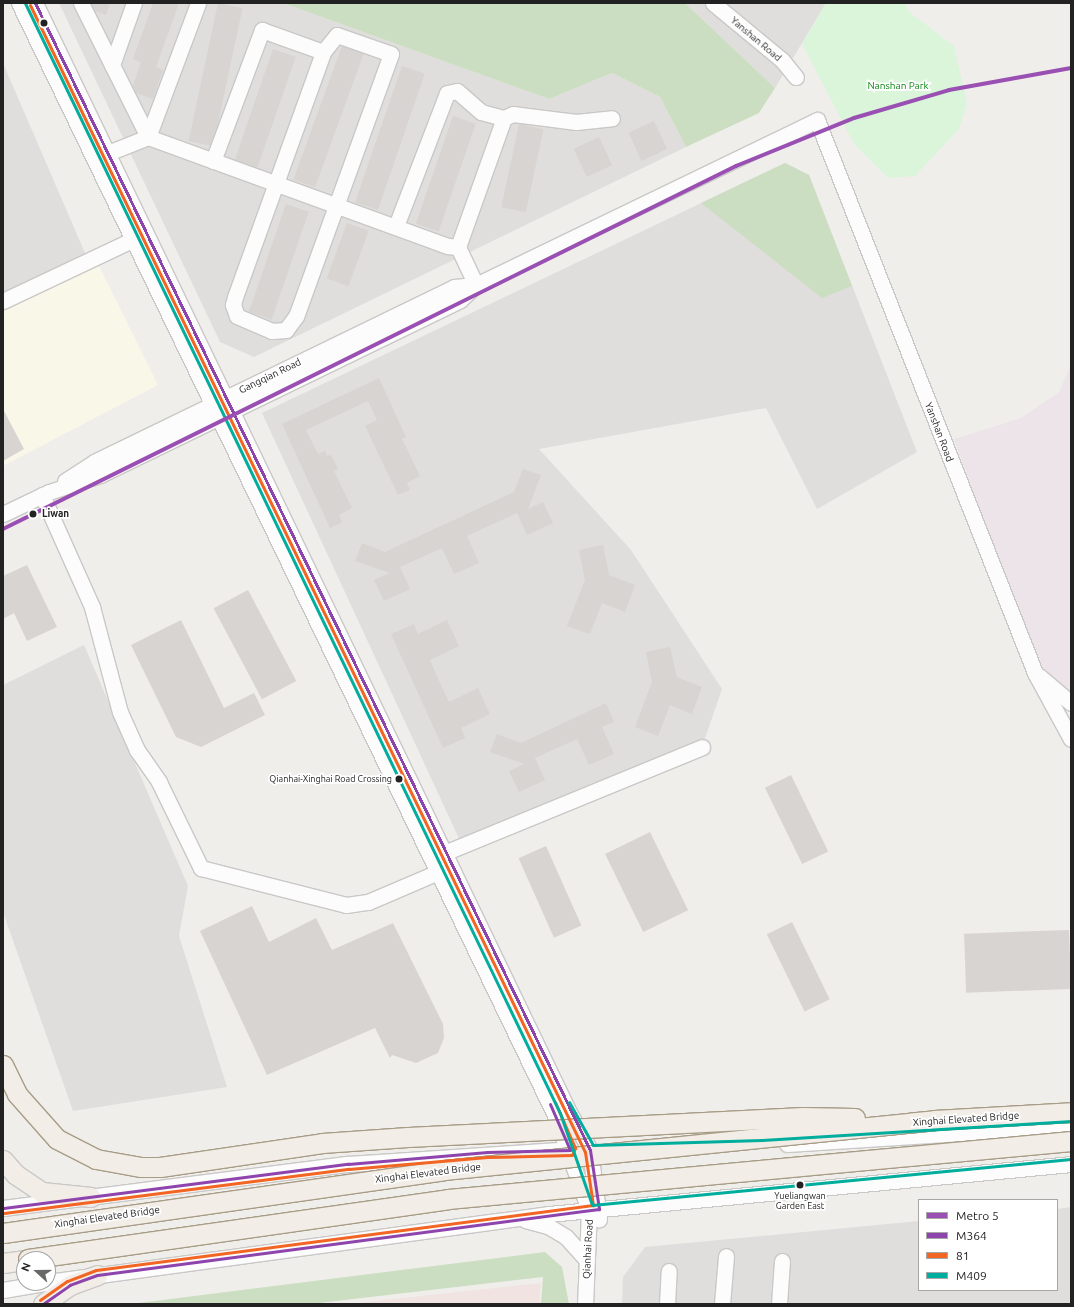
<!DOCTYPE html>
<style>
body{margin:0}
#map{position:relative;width:1074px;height:1307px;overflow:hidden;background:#f0eeeb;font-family:Ubuntu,sans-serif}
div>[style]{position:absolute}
.residential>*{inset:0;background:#dfdedc}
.commercial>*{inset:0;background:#f1e3e1}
.industrial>*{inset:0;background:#ede4e9}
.education>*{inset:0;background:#f8f7e8}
.forest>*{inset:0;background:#cbdec1}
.park>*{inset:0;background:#daf5da}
.building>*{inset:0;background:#d7d4d2;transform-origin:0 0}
.roads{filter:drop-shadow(1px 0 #c9c8c7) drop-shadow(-1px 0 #c9c8c7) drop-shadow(0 1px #c9c8c7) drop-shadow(0 -1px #c9c8c7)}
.minor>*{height:15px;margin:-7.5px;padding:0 7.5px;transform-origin:7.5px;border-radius:7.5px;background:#fdfcfc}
.major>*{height:19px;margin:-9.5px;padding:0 9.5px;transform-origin:9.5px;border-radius:9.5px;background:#f3ede7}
.bridges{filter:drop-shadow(1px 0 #a79c86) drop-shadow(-1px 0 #a79c86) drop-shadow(0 1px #a79c86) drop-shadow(0 -1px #a79c86)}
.major-bridge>*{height:19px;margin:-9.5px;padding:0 9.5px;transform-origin:9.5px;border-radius:9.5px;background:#f3ede7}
.bus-1>*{height:3px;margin:-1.5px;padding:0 1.5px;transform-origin:1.5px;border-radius:1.5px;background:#8e44ad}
.bus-2>*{height:3px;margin:-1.5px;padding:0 1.5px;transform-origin:1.5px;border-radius:1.5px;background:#f26522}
.bus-3>*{height:3px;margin:-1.5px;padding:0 1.5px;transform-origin:1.5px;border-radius:1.5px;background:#01ad9c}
.metro-1>*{height:4px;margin:-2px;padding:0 2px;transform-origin:2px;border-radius:2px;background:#9950b2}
.dots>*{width:11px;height:11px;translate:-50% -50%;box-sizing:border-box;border:2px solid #fff;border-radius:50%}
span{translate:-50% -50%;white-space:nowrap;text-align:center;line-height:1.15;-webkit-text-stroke:3.5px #fff;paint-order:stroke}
.bus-label{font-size:9px;color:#222}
.right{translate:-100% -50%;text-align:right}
.street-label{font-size:10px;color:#222}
.park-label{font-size:10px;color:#0c8416}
.stop-label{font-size:10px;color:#222;font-weight:700}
.left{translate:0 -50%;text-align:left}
.frame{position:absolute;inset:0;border:4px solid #222;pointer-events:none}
.legend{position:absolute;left:918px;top:1199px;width:140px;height:92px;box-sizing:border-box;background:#fff;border:1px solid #a7a7a7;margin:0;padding:5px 7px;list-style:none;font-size:12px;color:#222}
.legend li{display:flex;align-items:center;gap:8px;height:20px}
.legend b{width:20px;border:1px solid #a7a7a7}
.north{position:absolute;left:16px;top:1251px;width:40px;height:40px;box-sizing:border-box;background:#fff;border:1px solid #a7a7a7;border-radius:50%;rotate:291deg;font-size:11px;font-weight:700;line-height:16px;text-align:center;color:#222}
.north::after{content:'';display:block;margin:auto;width:14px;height:18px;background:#6a6968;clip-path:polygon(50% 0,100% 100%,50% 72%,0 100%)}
</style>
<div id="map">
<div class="residential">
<div style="clip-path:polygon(59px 3px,283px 3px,549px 99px,612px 73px,660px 97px,686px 147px,254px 357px,220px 342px)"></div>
<div style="clip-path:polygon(685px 3px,826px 3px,775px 88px)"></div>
<div style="clip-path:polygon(3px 63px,88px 260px,3px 301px)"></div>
<div style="clip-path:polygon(785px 163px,809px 175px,917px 452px,817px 509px,766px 408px,539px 449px,631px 550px,722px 689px,702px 747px,462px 845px,262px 413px)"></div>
<div style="clip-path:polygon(84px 645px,188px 886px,179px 936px,227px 1087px,73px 1111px,3px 912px,3px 685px)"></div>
<div style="clip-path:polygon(1071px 1207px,1071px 1304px,622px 1304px,623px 1277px,645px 1247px,919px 1221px,919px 1290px,1057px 1290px,1057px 1209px)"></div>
</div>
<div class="commercial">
<div style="clip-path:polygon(541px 1283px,539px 1304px,348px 1304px)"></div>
</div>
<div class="industrial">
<div style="clip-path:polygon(1071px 365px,1071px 711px,1053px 692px,999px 563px,954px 439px,1021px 418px,1059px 392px)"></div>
</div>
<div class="education">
<div style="clip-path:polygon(99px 266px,158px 385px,3px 466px,3px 307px)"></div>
</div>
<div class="forest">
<div style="clip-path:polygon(283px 3px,685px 3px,775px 88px,759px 113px,686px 147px,660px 97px,612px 73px,549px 99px)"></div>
<div style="clip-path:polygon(785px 163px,809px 175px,852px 286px,822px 298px,701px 203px)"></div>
<div style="clip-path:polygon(545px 1252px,562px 1267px,569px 1304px,541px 1304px,543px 1277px,310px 1304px,131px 1304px)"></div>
</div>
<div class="park">
<div style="clip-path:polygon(826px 3px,905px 3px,909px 12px,954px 46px,967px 104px,959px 129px,915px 176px,888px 178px,854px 144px,802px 44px)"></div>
</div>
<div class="building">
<div style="clip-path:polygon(91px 3px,110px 3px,106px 15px,95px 11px)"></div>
<div style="clip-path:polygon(153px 3px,179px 3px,156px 67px,163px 70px,153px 99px,136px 93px,133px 86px,141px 62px,133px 59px)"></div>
<div style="left:218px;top:3px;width:25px;height:141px;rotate:12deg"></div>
<div style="left:342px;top:46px;width:23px;height:142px;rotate:20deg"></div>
<div style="left:273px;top:49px;width:24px;height:117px;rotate:19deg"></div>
<div style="left:402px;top:66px;width:24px;height:144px;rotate:19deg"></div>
<div style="left:453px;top:116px;width:24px;height:114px;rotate:19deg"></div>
<div style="left:654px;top:121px;width:31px;height:28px;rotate:65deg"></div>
<div style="left:519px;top:124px;width:25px;height:85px;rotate:12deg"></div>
<div style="left:599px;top:137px;width:31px;height:28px;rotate:65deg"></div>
<div style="left:286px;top:204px;width:24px;height:114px;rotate:19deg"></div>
<div style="left:347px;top:223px;width:23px;height:59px;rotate:20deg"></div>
<div style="clip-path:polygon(379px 378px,406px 437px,402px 439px,420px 476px,407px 483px,410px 490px,398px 495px,365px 426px,377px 420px,368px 401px,306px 430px,318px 454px,325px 451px,327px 456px,331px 455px,338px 469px,334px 471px,352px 508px,339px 515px,342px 522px,330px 528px,282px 424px)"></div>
<div style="clip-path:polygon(3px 409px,24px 449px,3px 461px)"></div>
<div style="clip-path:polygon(523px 469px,541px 475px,528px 509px,543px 502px,553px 523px,527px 535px,517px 513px,467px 536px,479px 563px,454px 574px,442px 548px,400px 567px,410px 589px,384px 601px,374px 580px,390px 573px,355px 561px,362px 543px,385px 552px,514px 492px)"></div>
<div style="clip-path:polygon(603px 545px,609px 575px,635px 585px,625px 612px,602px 603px,590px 634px,567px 626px,585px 580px,579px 550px)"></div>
<div style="clip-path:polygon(27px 565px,57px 627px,27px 641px,14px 613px,3px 619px,3px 576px)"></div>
<div style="left:248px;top:590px;width:103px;height:39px;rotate:62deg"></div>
<div style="clip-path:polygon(181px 620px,224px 708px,254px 693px,265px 715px,201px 747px,176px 737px,131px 645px)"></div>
<div style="clip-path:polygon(447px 620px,459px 646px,430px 660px,439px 681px,449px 702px,478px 688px,490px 714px,461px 728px,465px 738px,443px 748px,391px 634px,414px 624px,418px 634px)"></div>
<div style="clip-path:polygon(670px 647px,677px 677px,702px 687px,692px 714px,670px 705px,658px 736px,635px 727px,652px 682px,646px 652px)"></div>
<div style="clip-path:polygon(606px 703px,614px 722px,602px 727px,614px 754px,589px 765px,577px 739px,535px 758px,545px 780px,519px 792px,509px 771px,524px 764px,490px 752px,497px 734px,521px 743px)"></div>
<div style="left:791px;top:775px;width:85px;height:29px;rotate:64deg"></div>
<div style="left:650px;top:832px;width:87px;height:50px;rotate:64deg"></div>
<div style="left:546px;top:846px;width:87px;height:30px;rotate:66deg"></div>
<div style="clip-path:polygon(252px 906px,269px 942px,316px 918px,332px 950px,393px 923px,443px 1024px,444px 1038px,438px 1053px,416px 1063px,392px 1055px,390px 1058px,375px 1028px,267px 1075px,200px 931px)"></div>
<div style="left:792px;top:922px;width:86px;height:28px;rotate:64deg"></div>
<div style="left:1069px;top:930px;width:59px;height:105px;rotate:88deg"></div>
</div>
<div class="roads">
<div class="minor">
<div style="left:19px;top:3px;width:1234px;rotate:64.27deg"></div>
<div style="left:555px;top:1115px;width:101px;rotate:70.3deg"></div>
<div style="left:589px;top:1210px;width:94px;rotate:92.4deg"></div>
<div style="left:35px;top:3px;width:1233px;rotate:64.29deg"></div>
<div style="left:570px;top:1114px;width:41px;rotate:60.9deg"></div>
<div style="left:590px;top:1150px;width:70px;rotate:82.6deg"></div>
<div style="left:81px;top:3px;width:150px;rotate:63.4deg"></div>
<div style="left:713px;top:3px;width:89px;rotate:39.6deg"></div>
<div style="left:782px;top:60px;width:22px;rotate:51deg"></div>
<div style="left:337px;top:35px;width:57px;rotate:19.4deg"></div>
<div style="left:391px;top:54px;width:279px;rotate:109.9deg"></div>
<div style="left:296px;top:316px;width:17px;rotate:126deg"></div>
<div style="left:286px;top:330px;width:14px;rotate:176deg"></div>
<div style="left:272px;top:331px;width:38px;rotate:-157deg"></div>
<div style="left:237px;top:316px;width:12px;rotate:-110deg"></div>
<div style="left:233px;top:305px;width:8px;rotate:-76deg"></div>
<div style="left:235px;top:297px;width:260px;rotate:-70.2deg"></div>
<div style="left:323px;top:52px;width:22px;rotate:-51deg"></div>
<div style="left:112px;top:65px;width:66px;rotate:-70.5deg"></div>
<div style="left:148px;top:137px;width:143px;rotate:-69.5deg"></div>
<div style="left:108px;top:153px;width:43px;rotate:-21.8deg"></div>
<div style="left:148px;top:137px;width:319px;rotate:20deg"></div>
<div style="left:448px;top:246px;width:10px;rotate:6deg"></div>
<div style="left:458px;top:247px;width:137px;rotate:-70.4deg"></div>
<div style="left:504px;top:118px;width:10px;rotate:-24deg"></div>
<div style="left:513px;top:114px;width:64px;rotate:7.2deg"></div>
<div style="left:576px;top:122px;width:36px;rotate:-6deg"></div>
<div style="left:213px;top:161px;width:140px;rotate:-69.5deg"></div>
<div style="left:262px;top:30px;width:65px;rotate:19.8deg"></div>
<div style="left:396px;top:226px;width:142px;rotate:-69deg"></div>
<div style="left:447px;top:93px;width:10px;rotate:-11deg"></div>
<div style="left:457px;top:91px;width:32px;rotate:41deg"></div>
<div style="left:481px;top:112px;width:24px;rotate:15deg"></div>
<div style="left:458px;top:247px;width:42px;rotate:64.7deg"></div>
<div style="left:3px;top:301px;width:145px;rotate:-25.3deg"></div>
<div style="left:65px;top:481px;width:35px;rotate:-33deg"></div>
<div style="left:94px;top:462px;width:400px;rotate:-25.9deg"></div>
<div style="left:454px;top:287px;width:22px;rotate:-5deg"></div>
<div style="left:42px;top:495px;width:123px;rotate:65.9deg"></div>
<div style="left:92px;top:607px;width:109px;rotate:75.1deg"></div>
<div style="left:120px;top:712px;width:42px;rotate:65.9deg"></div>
<div style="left:137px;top:750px;width:39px;rotate:55deg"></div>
<div style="left:159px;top:782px;width:96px;rotate:64deg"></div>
<div style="left:201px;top:868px;width:150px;rotate:14.3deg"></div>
<div style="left:346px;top:905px;width:22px;rotate:-8deg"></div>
<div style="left:368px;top:902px;width:76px;rotate:-23.2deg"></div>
<div style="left:3px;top:514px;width:51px;rotate:-25.6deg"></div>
<div style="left:49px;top:492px;width:54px;rotate:-18.4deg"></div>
<div style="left:100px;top:475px;width:400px;rotate:-25.9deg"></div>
<div style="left:460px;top:300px;width:22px;rotate:-43deg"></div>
<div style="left:476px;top:285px;width:379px;rotate:-25.8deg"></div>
<div style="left:817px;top:120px;width:594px;rotate:68.48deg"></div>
<div style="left:1035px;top:673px;width:75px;rotate:61.4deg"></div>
<div style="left:1039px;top:676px;width:42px;rotate:40.2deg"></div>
<div style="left:444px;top:853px;width:279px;rotate:-22.3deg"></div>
<div style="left:787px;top:1144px;width:285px;rotate:-3.6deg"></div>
<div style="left:3px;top:1208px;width:348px;rotate:-7.3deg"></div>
<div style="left:348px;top:1164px;width:211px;rotate:-3.8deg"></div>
<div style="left:525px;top:1220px;width:24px;rotate:15deg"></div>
<div style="left:548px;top:1226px;width:21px;rotate:31deg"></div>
<div style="left:566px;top:1237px;width:31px;rotate:48deg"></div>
<div style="left:48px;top:1282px;width:506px;rotate:-7.73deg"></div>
<div style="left:549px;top:1214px;width:524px;rotate:-5.47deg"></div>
<div style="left:3px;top:1290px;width:43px;rotate:-9.5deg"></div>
<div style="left:667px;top:1304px;width:33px;rotate:-87deg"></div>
<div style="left:722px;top:1304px;width:48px;rotate:-85.2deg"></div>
<div style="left:779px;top:1304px;width:43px;rotate:-86deg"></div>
</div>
<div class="major">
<div style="left:3px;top:1160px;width:18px;rotate:49deg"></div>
<div style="left:15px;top:1174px;width:32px;rotate:34deg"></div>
<div style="left:42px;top:1192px;width:49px;rotate:5.8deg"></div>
<div style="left:3px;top:1263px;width:21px;rotate:-8deg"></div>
<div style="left:43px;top:1304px;width:33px;rotate:-35deg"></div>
<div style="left:70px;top:1285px;width:29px;rotate:-20deg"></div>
</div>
</div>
<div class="bridges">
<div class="major-bridge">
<div style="left:3px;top:1065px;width:32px;rotate:64deg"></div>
<div style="left:17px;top:1094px;width:60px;rotate:48.4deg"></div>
<div style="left:57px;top:1139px;width:44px;rotate:27.1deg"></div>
<div style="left:96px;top:1159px;width:46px;rotate:10.1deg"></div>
<div style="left:141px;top:1167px;width:19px"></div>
<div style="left:160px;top:1167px;width:164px;rotate:-8.4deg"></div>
<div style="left:322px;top:1143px;width:86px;rotate:-4deg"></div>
<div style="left:408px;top:1137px;width:395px;rotate:-2.9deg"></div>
<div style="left:802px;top:1117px;width:53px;rotate:1.1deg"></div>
<div style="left:3px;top:1233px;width:445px;rotate:-8.1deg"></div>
<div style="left:444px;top:1170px;width:493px;rotate:-5.8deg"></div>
<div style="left:934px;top:1120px;width:137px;rotate:-3.3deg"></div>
<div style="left:28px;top:1259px;width:424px;rotate:-8.1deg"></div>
<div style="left:448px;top:1199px;width:626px;rotate:-5.32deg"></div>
</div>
</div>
<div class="bus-1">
<div style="left:35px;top:3px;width:1274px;rotate:64.18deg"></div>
<div style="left:590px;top:1150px;width:60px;rotate:81.3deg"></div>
<div style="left:599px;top:1209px;width:506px;rotate:172.51deg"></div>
<div style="left:97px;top:1275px;width:29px;rotate:160deg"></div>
<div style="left:70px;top:1285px;width:33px;rotate:145deg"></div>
<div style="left:3px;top:1208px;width:348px;rotate:-7.3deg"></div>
<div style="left:348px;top:1164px;width:140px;rotate:-4.9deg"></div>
<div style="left:487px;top:1152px;width:83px;rotate:-1.4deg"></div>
<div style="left:570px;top:1150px;width:50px;rotate:-113.5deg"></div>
</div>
<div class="bus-2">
<div style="left:30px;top:5px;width:1274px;rotate:64.18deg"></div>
<div style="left:585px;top:1152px;width:54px;rotate:81.4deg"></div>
<div style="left:593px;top:1205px;width:501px;rotate:172.55deg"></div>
<div style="left:96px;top:1270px;width:31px;rotate:159deg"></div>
<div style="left:67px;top:1281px;width:33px;rotate:145deg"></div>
<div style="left:4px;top:1213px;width:348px;rotate:-7.3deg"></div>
<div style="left:349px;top:1169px;width:139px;rotate:-5deg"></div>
<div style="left:487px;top:1157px;width:85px;rotate:-1.3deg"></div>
<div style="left:572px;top:1155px;width:8px;rotate:-67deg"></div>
<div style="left:575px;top:1148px;width:50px;rotate:-113.5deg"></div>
</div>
<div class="bus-3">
<div style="left:25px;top:3px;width:1232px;rotate:64.27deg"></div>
<div style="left:560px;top:1113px;width:97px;rotate:70.8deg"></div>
<div style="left:592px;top:1205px;width:481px;rotate:-5.5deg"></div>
<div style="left:569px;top:1102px;width:49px;rotate:60.8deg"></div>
<div style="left:593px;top:1145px;width:169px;rotate:-1.7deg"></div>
<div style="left:762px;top:1140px;width:310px;rotate:-3.5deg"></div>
</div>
<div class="metro-1">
<div style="left:3px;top:529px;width:818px;rotate:-26.35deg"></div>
<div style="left:736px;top:166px;width:127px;rotate:-22.1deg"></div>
<div style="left:854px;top:118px;width:99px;rotate:-16.4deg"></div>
<div style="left:949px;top:90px;width:124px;rotate:-10.2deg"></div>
</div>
<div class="dots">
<div style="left:44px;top:23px;background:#222"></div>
<div style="left:33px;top:514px;background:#222"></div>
<div style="left:399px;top:779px;background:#222"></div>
<div style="left:800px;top:1185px;background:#222"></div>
</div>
<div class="bus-label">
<span class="right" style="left:392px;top:779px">Qianhai-Xinghai Road Crossing</span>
<span style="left:800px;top:1201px">Yueliangwan<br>Garden East</span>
</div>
<div class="street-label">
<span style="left:756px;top:39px;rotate:40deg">Yanshan Road</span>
<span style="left:270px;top:376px;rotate:-26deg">Gangqian Road</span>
<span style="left:939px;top:432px;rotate:69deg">Yanshan Road</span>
<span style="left:966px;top:1119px;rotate:-4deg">Xinghai Elevated Bridge</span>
<span style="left:428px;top:1173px;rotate:-7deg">Xinghai Elevated Bridge</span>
<span style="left:107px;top:1217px;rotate:-8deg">Xinghai Elevated Bridge</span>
<span style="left:588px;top:1249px;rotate:-87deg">Qianhai Road</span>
</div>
<div class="park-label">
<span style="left:898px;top:86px">Nanshan Park</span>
</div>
<div class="stop-label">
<span class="left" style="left:42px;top:514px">Liwan</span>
</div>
<div class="frame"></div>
<ul class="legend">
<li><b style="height:5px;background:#9950b2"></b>Metro 5</li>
<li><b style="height:5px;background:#8e44ad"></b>M364</li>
<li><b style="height:5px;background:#f26522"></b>81</li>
<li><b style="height:5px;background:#01ad9c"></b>M409</li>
</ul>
<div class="north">N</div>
</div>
